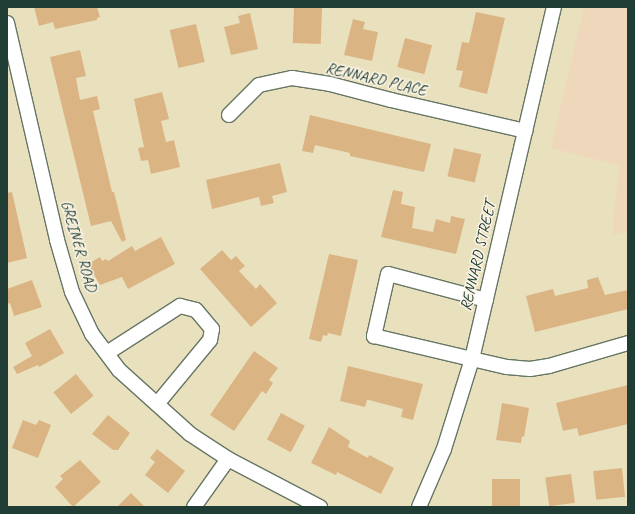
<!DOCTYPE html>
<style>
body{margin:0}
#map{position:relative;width:635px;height:514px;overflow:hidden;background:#e9e1be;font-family:Caveat,sans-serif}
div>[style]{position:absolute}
.built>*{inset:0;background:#eed7bb}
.building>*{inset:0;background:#dbb484;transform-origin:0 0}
.roads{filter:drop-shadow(1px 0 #667664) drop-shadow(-1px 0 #667664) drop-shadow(0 1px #667664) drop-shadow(0 -1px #667664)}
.minor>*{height:14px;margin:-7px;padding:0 7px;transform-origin:7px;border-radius:7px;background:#fff}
span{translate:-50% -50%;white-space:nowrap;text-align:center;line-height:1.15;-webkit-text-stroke:3px #fcf5e5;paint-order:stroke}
.street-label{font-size:16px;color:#1f3d34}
.frame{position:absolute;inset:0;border:8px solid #1f3d34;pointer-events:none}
</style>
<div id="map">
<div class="built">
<div style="clip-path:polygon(584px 7px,628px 7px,628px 231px,612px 235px,619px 165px,551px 148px)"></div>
</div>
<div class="building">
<div style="clip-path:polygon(34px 7px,97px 7px,100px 17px,97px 18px,97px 20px,55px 29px,53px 22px,39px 26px)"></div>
<div style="left:294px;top:7px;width:28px;height:36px;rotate:2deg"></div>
<div style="clip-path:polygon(476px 12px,505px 18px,487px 94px,459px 87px,463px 71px,456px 70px,462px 42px,469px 43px)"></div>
<div style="clip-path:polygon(250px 13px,258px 49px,231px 55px,224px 27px,240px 23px,238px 16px)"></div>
<div style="clip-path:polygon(353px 19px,365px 22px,363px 29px,378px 32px,372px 61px,344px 55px)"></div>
<div style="left:196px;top:24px;width:39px;height:27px;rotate:77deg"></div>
<div style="left:405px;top:38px;width:28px;height:30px;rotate:15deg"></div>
<div style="clip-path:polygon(80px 50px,86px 76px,76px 78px,80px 100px,97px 96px,100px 109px,93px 111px,112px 192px,114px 192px,126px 240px,122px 242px,111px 221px,91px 226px,50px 57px)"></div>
<div style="clip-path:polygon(162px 92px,169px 119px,161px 121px,166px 142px,174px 140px,180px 167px,151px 174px,148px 160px,141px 161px,138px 148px,144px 147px,134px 99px)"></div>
<div style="clip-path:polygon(310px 115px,431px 144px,424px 172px,350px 156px,350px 153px,315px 145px,313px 153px,302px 151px)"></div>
<div style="left:454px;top:148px;width:28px;height:29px;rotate:13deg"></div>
<div style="clip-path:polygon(280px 163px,287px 192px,272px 196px,274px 203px,261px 206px,259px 197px,212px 209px,206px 180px)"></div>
<div style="clip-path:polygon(393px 190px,403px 192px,401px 204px,415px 207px,412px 228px,433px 232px,436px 219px,450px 223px,451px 216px,465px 219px,456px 254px,381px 237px)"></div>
<div style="clip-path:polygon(12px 192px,27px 258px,7px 263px,7px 193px)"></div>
<div style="clip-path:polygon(161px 237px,175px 264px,128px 289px,122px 277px,100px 285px,88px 264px,100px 257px,102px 261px,106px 259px,108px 261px,132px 246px,135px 251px)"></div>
<div style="clip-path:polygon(222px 250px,231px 260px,236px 256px,245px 266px,239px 271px,256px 289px,260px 284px,277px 303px,251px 327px,200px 269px)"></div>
<div style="clip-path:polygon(329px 254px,358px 260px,341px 336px,328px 333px,327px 336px,323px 335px,321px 342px,309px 339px)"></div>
<div style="clip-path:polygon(598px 277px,605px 295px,628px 290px,628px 309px,535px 332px,526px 296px,553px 289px,555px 296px,588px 288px,587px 280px)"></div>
<div style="clip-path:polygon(32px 280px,42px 307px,14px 316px,10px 303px,7px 304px,7px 289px)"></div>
<div style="clip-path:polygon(50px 329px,64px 353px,39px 367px,38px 365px,17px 374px,13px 367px,32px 356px,25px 343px)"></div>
<div style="clip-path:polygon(254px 351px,278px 368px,269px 380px,273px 383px,266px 394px,262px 391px,234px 431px,210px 415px)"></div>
<div style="clip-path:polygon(348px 366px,423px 384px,413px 420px,401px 417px,403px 409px,369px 400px,367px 400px,365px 407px,340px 401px)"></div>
<div style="left:76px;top:374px;width:28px;height:29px;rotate:51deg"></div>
<div style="clip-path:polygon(628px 385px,628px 424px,579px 436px,577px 428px,563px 431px,556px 403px)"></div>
<div style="clip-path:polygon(502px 403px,529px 408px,524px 437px,522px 436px,521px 443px,496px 440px)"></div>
<div style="left:281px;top:413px;width:27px;height:30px;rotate:28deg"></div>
<div style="clip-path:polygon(108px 415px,130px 433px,118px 450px,113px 450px,92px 434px)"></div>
<div style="clip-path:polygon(23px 420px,36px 425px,39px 420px,51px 425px,38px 458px,12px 448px)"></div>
<div style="clip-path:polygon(329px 427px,350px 441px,348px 447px,368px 458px,369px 455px,394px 468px,381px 494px,337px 472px,336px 475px,311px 463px)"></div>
<div style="clip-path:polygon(157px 449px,185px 471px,168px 493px,145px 475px,155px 462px,150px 458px)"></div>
<div style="clip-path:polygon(80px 460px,101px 482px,73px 507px,55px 487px,63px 479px,60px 476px)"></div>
<div style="left:622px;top:468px;width:29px;height:29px;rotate:84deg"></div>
<div style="left:571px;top:474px;width:29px;height:26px;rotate:82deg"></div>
<div style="left:492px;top:479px;width:28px;height:28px"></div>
<div style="clip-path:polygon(131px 493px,145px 507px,117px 507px)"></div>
</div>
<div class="roads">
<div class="minor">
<div style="left:7px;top:23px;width:223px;rotate:77deg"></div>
<div style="left:57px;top:240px;width:54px;rotate:73.9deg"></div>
<div style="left:72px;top:292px;width:47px;rotate:64.5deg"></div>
<div style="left:92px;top:334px;width:45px;rotate:53.1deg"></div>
<div style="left:119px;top:370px;width:96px;rotate:42deg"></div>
<div style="left:190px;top:434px;width:45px;rotate:33.3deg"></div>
<div style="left:228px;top:459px;width:104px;rotate:27.6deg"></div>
<div style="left:229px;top:115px;width:42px;rotate:-45deg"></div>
<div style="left:259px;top:85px;width:34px;rotate:-12deg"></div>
<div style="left:292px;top:78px;width:38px;rotate:9deg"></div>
<div style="left:330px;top:84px;width:63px;rotate:14.7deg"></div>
<div style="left:391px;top:100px;width:138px;rotate:13deg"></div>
<div style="left:486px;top:300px;width:101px;rotate:-165.1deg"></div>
<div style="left:388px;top:274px;width:64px;rotate:102.7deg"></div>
<div style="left:374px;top:336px;width:101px;rotate:13.2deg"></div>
<div style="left:472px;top:359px;width:36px;rotate:13deg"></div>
<div style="left:507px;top:367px;width:23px;rotate:5deg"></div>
<div style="left:530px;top:369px;width:19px;rotate:-9deg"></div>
<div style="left:549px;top:366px;width:82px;rotate:-16.2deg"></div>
<div style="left:107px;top:353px;width:87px;rotate:-32.8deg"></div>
<div style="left:180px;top:306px;width:16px;rotate:14deg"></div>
<div style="left:196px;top:310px;width:25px;rotate:50deg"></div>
<div style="left:212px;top:329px;width:11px;rotate:100deg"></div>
<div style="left:210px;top:340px;width:83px;rotate:129.6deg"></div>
<div style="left:194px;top:507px;width:59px;rotate:-54.7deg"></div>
<div style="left:419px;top:507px;width:63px;rotate:-66.7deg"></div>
<div style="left:444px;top:449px;width:94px;rotate:-72.7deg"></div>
<div style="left:472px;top:359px;width:361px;rotate:-76.9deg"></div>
</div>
</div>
<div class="street-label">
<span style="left:376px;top:79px;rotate:13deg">RENNARD PLACE</span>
<span style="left:79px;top:246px;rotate:74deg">GREINER ROAD</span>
<span style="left:478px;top:256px;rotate:-77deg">RENNARD STREET</span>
</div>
<div class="frame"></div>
</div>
